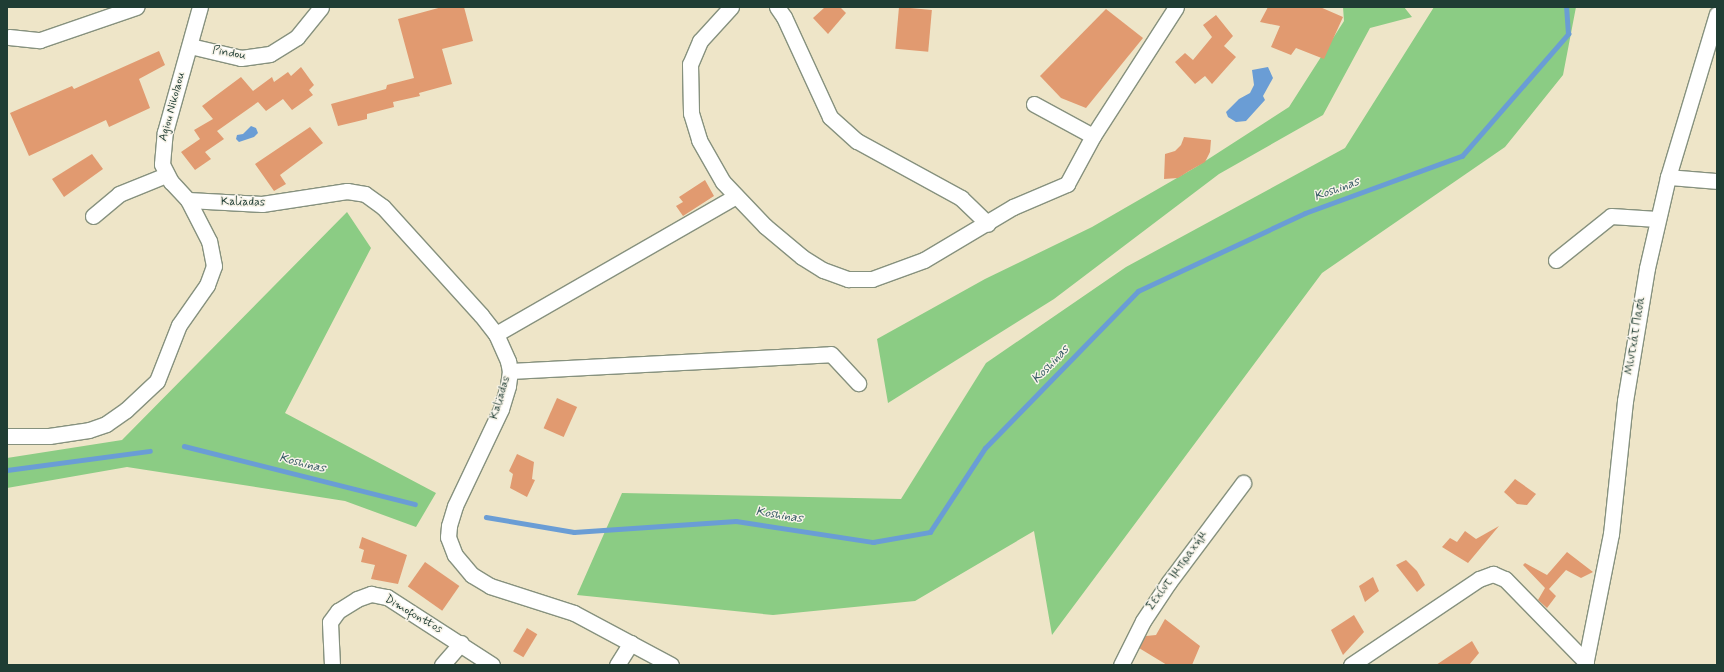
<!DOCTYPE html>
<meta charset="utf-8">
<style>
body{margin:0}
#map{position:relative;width:1724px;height:672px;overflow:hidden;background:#eee5c8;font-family:Mynerve,sans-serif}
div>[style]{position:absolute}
.green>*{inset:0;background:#8bcc84}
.water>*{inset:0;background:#6a9dd5}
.stream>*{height:4.5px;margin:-2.25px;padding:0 2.25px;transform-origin:2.25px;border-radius:2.25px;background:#6a9dd5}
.building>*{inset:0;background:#e19a70;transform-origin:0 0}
.roads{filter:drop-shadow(1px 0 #86917e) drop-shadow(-1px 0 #86917e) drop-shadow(0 1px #86917e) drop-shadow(0 -1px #86917e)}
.minor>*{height:15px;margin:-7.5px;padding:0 7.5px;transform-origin:7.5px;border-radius:7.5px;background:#fff}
span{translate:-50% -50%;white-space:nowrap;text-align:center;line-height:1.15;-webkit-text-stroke:3px #f7f3e8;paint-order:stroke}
.street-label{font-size:12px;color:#1f3d34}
.water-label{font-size:13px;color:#365a64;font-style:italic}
.frame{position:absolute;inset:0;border:8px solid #1f3d34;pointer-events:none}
</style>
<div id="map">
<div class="green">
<div style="clip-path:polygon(1343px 7px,1404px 7px,1412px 17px,1370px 28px,1323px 115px,1219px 174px,1054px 299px,888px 403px,877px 339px,985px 279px,1092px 227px,1196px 167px,1289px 107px,1344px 21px)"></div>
<div style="clip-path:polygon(1434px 7px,1576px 7px,1563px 75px,1505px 147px,1322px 273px,1052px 635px,1034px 531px,915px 601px,773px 615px,577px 595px,622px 493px,901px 499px,986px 363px,1126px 267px,1345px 148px)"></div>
<div style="clip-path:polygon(347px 212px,371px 248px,285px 413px,436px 493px,416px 527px,345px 501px,127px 467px,7px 488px,7px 458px,122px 440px)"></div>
</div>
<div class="water">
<div style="clip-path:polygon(1268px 67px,1273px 78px,1263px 96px,1265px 100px,1246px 121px,1236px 122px,1228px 117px,1226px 112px,1239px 99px,1250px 93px,1254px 85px,1252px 70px)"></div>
<div style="clip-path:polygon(251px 126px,256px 128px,258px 133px,254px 137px,239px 142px,236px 139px,237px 135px,243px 134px)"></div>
</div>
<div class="stream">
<div style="left:184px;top:446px;width:238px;rotate:14.1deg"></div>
<div style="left:7px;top:470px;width:144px;rotate:-7.6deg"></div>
<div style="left:486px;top:517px;width:89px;rotate:9.7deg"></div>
<div style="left:574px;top:532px;width:162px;rotate:-3.9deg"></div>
<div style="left:736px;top:521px;width:139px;rotate:8.7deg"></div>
<div style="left:873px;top:542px;width:58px;rotate:-10deg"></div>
<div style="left:930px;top:532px;width:100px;rotate:-56.8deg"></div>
<div style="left:985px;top:448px;width:219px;rotate:-45.7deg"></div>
<div style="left:1138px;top:291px;width:184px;rotate:-25deg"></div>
<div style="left:1305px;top:213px;width:167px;rotate:-20deg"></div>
<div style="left:1462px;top:156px;width:162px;rotate:-49deg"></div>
<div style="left:1568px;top:34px;width:27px;rotate:-94deg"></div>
</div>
<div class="building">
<div style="clip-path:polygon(442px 7px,464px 7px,473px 41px,442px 49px,452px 84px,419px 93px,420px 96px,393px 102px,394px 107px,367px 114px,367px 119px,338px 126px,331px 104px,386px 89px,387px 85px,414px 78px,398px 19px)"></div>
<div style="clip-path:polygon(825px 7px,840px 7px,846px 13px,828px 34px,813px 18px)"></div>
<div style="left:899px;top:7px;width:33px;height:42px;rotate:5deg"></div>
<div style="clip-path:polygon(1268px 7px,1320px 7px,1343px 17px,1324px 59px,1296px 48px,1291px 55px,1271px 47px,1280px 26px,1260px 22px)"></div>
<div style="clip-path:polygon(1106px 9px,1143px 38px,1086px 108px,1061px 98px,1040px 76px)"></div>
<div style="clip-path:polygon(1216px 15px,1233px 36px,1224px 46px,1236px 57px,1212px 84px,1205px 76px,1195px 84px,1175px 62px,1185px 53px,1193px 60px,1212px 37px,1203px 25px)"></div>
<div style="clip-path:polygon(159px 51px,165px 65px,139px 79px,150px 108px,109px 127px,106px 120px,29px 156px,10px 113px,72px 86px,74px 89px)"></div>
<div style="clip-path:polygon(301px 67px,314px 85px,309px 90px,313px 95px,292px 110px,283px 99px,266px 111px,258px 102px,217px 131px,224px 139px,205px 152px,211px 159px,195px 170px,181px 152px,200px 139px,194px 130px,213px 119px,202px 106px,241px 77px,253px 91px,272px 77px,274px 82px,288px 72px,291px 76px)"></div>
<div style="clip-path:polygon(310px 127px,323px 143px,280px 175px,286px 184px,274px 191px,255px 164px)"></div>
<div style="clip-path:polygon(1184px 137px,1211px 140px,1210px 152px,1205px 162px,1189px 171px,1178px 178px,1164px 179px,1165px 154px,1175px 151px,1181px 145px)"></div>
<div style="clip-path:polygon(92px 154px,103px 169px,64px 197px,52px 179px)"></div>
<div style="clip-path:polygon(705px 180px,714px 196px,683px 216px,676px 206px,683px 202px,679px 197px)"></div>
<div style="left:557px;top:398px;width:22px;height:33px;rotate:24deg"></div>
<div style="clip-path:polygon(517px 454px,534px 462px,532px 479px,535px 480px,527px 497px,510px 488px,513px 474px,509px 471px)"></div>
<div style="clip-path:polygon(1515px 479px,1536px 494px,1527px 505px,1517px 504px,1504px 492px)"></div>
<div style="clip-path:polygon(1499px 526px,1468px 563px,1442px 547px,1450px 538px,1457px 542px,1465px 531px,1476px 539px)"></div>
<div style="clip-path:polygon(362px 537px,407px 555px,398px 584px,371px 579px,375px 565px,361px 562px,364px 550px,359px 548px)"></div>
<div style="clip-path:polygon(1567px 552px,1593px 572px,1581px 578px,1566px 570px,1549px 589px,1556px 596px,1547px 608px,1538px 600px,1545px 588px,1523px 565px,1525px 563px,1547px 575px)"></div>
<div style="clip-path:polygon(1406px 560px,1417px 571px,1425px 585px,1417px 592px,1396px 565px)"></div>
<div style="left:425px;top:562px;width:42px;height:30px;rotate:35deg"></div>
<div style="clip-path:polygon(1373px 577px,1379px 591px,1365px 602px,1359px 586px)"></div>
<div style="clip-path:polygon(1354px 615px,1364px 632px,1343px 655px,1331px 630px)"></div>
<div style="clip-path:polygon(1165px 619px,1200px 646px,1192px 665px,1167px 665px,1139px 648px,1146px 636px,1156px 635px)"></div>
<div style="left:527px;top:628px;width:12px;height:27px;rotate:31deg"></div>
<div style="clip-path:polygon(1472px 641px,1479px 653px,1469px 665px,1436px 665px)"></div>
</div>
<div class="roads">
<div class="minor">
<div style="left:731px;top:7px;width:46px;rotate:132.4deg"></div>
<div style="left:700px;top:41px;width:25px;rotate:113deg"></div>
<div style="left:690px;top:64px;width:49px;rotate:88.8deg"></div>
<div style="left:691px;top:113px;width:28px;rotate:73deg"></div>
<div style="left:699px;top:140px;width:48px;rotate:60.3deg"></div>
<div style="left:723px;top:182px;width:61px;rotate:46.3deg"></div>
<div style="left:765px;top:226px;width:48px;rotate:40deg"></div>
<div style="left:802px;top:257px;width:25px;rotate:32deg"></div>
<div style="left:823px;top:270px;width:27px;rotate:20deg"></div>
<div style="left:848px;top:279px;width:24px"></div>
<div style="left:872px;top:279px;width:55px;rotate:-20.1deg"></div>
<div style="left:924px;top:260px;width:104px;rotate:-30.8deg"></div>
<div style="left:1013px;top:207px;width:59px;rotate:-23.1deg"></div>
<div style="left:1067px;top:184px;width:55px;rotate:-61.6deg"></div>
<div style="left:1093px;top:136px;width:153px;rotate:-57.2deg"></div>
<div style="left:777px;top:7px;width:12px;rotate:55deg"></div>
<div style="left:784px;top:17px;width:110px;rotate:65.3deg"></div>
<div style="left:830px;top:117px;width:36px;rotate:42deg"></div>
<div style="left:857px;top:141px;width:119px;rotate:28.7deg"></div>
<div style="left:961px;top:198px;width:37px;rotate:44deg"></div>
<div style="left:9px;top:37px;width:31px;rotate:6deg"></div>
<div style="left:40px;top:40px;width:102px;rotate:-19deg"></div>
<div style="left:190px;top:46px;width:52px;rotate:13.2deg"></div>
<div style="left:241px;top:58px;width:29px;rotate:-8deg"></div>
<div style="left:270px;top:54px;width:32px;rotate:-32deg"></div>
<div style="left:297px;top:37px;width:38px;rotate:-51deg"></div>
<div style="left:1034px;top:104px;width:67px;rotate:28.5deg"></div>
<div style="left:1668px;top:177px;width:49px;rotate:4.7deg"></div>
<div style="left:188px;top:200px;width:74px;rotate:3.1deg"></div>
<div style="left:262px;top:204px;width:86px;rotate:-8.7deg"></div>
<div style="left:347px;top:191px;width:18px;rotate:9deg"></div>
<div style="left:365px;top:194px;width:22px;rotate:36deg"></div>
<div style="left:383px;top:207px;width:146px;rotate:47.8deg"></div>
<div style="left:481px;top:315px;width:24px;rotate:52deg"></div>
<div style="left:496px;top:334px;width:30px;rotate:66deg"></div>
<div style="left:508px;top:361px;width:10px;rotate:79deg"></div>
<div style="left:510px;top:371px;width:15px;rotate:98deg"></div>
<div style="left:508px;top:386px;width:24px;rotate:107deg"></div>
<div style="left:501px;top:409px;width:107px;rotate:115.4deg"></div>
<div style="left:455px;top:506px;width:21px;rotate:107deg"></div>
<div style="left:449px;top:526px;width:11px;rotate:95deg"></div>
<div style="left:448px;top:537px;width:19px;rotate:69deg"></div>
<div style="left:455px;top:555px;width:26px;rotate:50deg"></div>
<div style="left:472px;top:575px;width:21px;rotate:31deg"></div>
<div style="left:490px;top:586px;width:88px;rotate:17.8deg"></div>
<div style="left:574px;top:613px;width:110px;rotate:28.2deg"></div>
<div style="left:93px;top:216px;width:34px;rotate:-40deg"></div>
<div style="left:119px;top:194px;width:51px;rotate:-22deg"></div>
<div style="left:1556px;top:260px;width:70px;rotate:-38.7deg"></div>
<div style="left:1611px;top:216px;width:46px;rotate:3.7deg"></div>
<div style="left:496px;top:334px;width:275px;rotate:-29.9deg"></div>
<div style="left:510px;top:371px;width:321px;rotate:-3deg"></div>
<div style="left:831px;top:354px;width:40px;rotate:47deg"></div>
<div style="left:7px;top:436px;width:42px"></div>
<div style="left:49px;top:436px;width:40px;rotate:-8.5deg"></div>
<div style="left:89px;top:430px;width:18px;rotate:-19deg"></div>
<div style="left:106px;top:424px;width:24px;rotate:-35deg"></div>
<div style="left:126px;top:410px;width:42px;rotate:-43.1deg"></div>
<div style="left:157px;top:381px;width:60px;rotate:-68.6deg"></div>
<div style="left:179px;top:325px;width:49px;rotate:-55deg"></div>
<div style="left:207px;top:285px;width:20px;rotate:-70deg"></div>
<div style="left:214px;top:266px;width:25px;rotate:-101deg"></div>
<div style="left:209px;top:241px;width:46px;rotate:-117.1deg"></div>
<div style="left:188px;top:200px;width:25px;rotate:-133deg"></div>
<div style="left:171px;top:182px;width:20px;rotate:-117deg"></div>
<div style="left:162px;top:164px;width:32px;rotate:-85deg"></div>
<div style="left:165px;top:132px;width:130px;rotate:-74.4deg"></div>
<div style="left:332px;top:665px;width:43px;rotate:-92.7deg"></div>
<div style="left:330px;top:622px;width:14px;rotate:-54deg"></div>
<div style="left:338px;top:611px;width:22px;rotate:-32deg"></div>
<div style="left:357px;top:599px;width:15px;rotate:-20deg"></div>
<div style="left:371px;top:594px;width:16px;rotate:11deg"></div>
<div style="left:387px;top:597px;width:125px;rotate:32.9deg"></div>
<div style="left:442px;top:665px;width:29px;rotate:-49deg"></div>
<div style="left:617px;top:665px;width:26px;rotate:-58deg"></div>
<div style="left:1121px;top:665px;width:49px;rotate:-63.4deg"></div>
<div style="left:1143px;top:621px;width:47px;rotate:-56.3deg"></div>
<div style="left:1169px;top:582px;width:124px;rotate:-53.2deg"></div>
<div style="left:1351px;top:665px;width:154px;rotate:-33.9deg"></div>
<div style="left:1479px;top:579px;width:15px;rotate:-20deg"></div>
<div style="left:1493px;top:574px;width:13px;rotate:23deg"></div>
<div style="left:1505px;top:579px;width:116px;rotate:45.7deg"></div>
<div style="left:1585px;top:665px;width:134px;rotate:-78.8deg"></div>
<div style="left:1611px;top:534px;width:134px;rotate:-84deg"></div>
<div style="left:1625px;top:401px;width:135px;rotate:-80.6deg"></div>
<div style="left:1647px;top:268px;width:93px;rotate:-77deg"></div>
<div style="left:1668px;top:177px;width:170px;rotate:-73.3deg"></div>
</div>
</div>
<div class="street-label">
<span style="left:229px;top:54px;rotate:10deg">Pindou</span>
<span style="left:173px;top:107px;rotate:-75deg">Agiou Nikolaou</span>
<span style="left:243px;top:203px;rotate:1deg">Kaliadas</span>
<span style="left:1636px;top:336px;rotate:-81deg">Μιντχάτ Πασά</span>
<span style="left:501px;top:398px;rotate:-73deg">Kaliadas</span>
<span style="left:1178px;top:571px;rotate:-54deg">Σεχίντ Ιμπραχήμ</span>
<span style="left:413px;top:615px;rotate:30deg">Dimofonttos</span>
</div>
<div class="water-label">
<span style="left:1337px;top:190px;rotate:-20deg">Koshinas</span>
<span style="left:1051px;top:365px;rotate:-46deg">Koshinas</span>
<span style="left:302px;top:464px;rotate:14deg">Koshinas</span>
<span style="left:779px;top:516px;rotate:9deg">Koshinas</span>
</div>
<div class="frame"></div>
</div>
